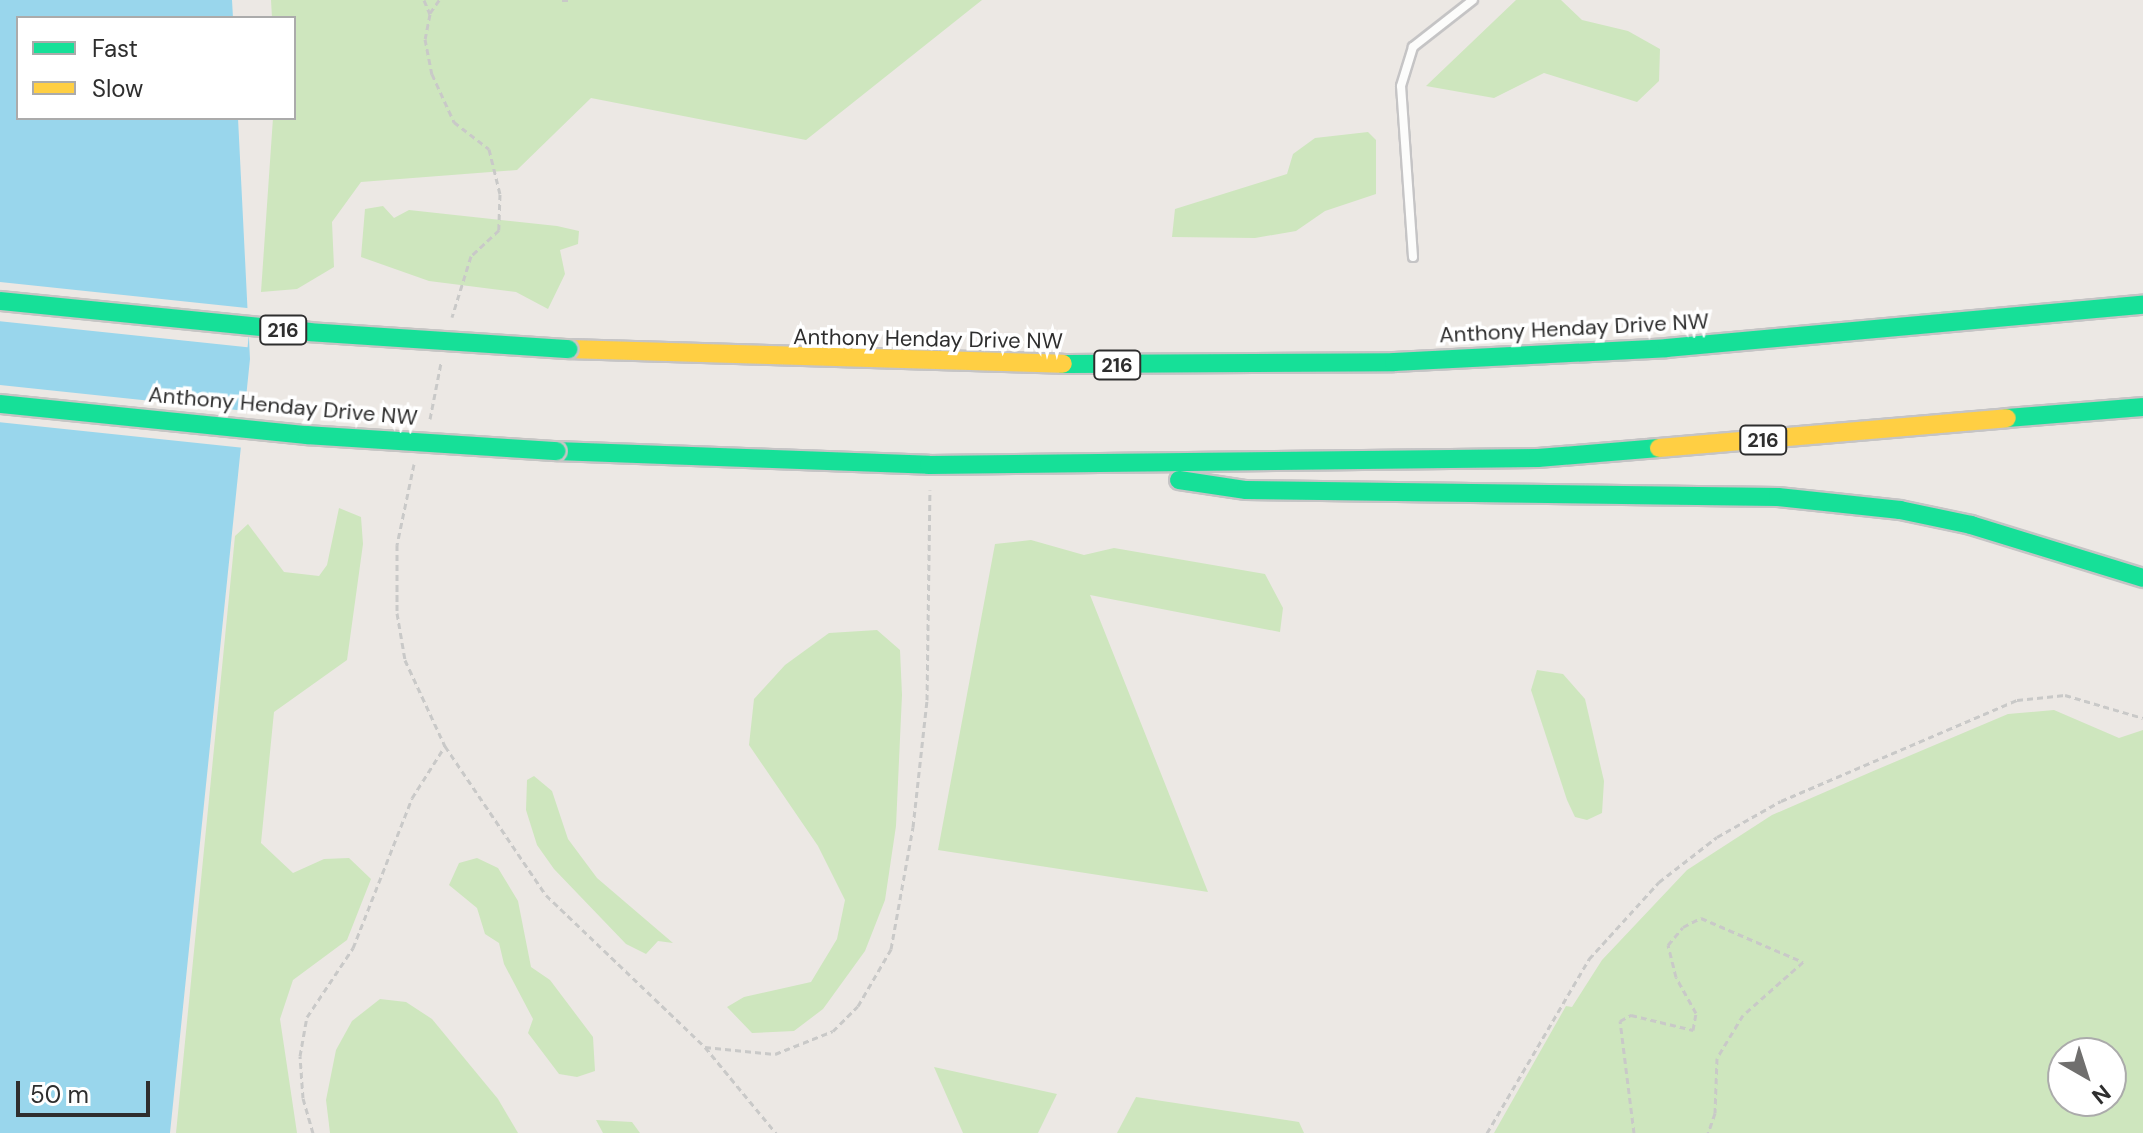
<!DOCTYPE html>
<style>
body{margin:0}
#map{position:relative;width:2143px;height:1133px;overflow:hidden;background:#ece8e4;font-family:"DM Sans",sans-serif}
div>[style]{position:absolute}
.green>*{inset:0;background:#cee6be}
.water>*{inset:0;background:#99d6ec}
.pier>*{inset:0;background:#ece8e4;transform-origin:0 0}
.path>*{height:3px;margin-top:-1.5px;transform-origin:0;background:repeating-linear-gradient(90deg,#c9c9c8 0 6px,transparent 0 10px)}
.roads{filter:drop-shadow(2px 0 #c5c4c5) drop-shadow(-2px 0 #c5c4c5) drop-shadow(0 2px #c5c4c5) drop-shadow(0 -2px #c5c4c5)}
.lane>*{height:8px;margin:-4px;padding:0 4px;transform-origin:4px;border-radius:4px;background:#fcfcfb}
.fast>*{height:18px;margin:-9px;padding:0 9px;transform-origin:9px;border-radius:9px;background:#16e098}
.slow>*{height:18px;margin:-9px;padding:0 9px;transform-origin:9px;border-radius:9px;background:#ffcf43}
.bridges{filter:drop-shadow(2px 0 #c6c5c4) drop-shadow(-2px 0 #c6c5c4) drop-shadow(0 2px #c6c5c4) drop-shadow(0 -2px #c6c5c4)}
.fast-bridge>*{height:18px;margin:-9px;padding:0 9px;transform-origin:9px;border-radius:9px;background:#16e098}
span{translate:-50% -50%;white-space:nowrap;text-align:center;line-height:1.15;-webkit-text-stroke:7px #fff;paint-order:stroke}
.shield-label span{padding:2px 6px;background:#fff;border:2px solid;border-radius:6px;-webkit-text-stroke-width:0}
.shield-label{font-size:20px;color:#2e2e2e;font-weight:700}
.street-label{font-size:22px;color:#2e2e2e}
.legend{position:absolute;left:16px;top:16px;width:280px;height:104px;box-sizing:border-box;background:#fff;border:2px solid #ababab;margin:0;padding:10px 14px;list-style:none;font-size:24px;color:#2e2e2e}
.legend li{display:flex;align-items:center;gap:16px;height:40px}
.legend b{width:40px;border:2px solid #ababab}
.north{position:absolute;left:2047px;top:1037px;width:80px;height:80px;box-sizing:border-box;background:#fff;border:2px solid #ababab;border-radius:50%;rotate:141deg;font-size:22px;font-weight:700;line-height:32px;text-align:center;color:#2e2e2e}
.north::after{content:'';display:block;margin:auto;width:28px;height:36px;background:#706f6e;clip-path:polygon(50% 0,100% 100%,50% 72%,0 100%)}
.scale{position:absolute;left:16px;top:1081px;width:134px;height:36px;box-sizing:border-box;border:4px solid #2e2e2e;border-top:0;padding-left:10px;font-size:24px;line-height:28px;white-space:nowrap;color:#2e2e2e;-webkit-text-stroke:6px #fff;paint-order:stroke}
</style>
<div id="map">
<div class="green">
<div style="clip-path:polygon(271px 0,982px 0,806px 140px,591px 98px,517px 170px,361px 182px,332px 222px,334px 267px,297px 289px,261px 292px,273px 118px,294px 118px,294px 18px,272px 18px)"></div>
<div style="clip-path:polygon(1516px 0,1561px 0,1582px 20px,1628px 31px,1660px 49px,1659px 81px,1637px 102px,1544px 73px,1494px 98px,1426px 86px)"></div>
<div style="clip-path:polygon(1368px 132px,1376px 140px,1376px 194px,1325px 211px,1296px 231px,1255px 238px,1172px 237px,1175px 209px,1287px 174px,1293px 154px,1315px 138px)"></div>
<div style="clip-path:polygon(383px 206px,394px 218px,409px 210px,557px 226px,579px 231px,578px 244px,560px 250px,565px 274px,548px 309px,516px 292px,429px 281px,361px 257px,365px 209px)"></div>
<div style="clip-path:polygon(339px 508px,361px 517px,363px 544px,347px 660px,274px 712px,261px 843px,293px 873px,324px 859px,349px 858px,371px 879px,347px 940px,293px 980px,280px 1019px,297px 1133px,176px 1133px,235px 536px,248px 524px,284px 572px,319px 576px,327px 565px)"></div>
<div style="clip-path:polygon(1031px 540px,1084px 555px,1114px 548px,1265px 574px,1283px 608px,1280px 632px,1090px 595px,1208px 892px,938px 850px,995px 544px)"></div>
<div style="clip-path:polygon(877px 630px,900px 650px,902px 695px,896px 826px,885px 900px,865px 951px,823px 1009px,794px 1031px,752px 1033px,727px 1007px,744px 997px,811px 982px,837px 939px,845px 900px,818px 846px,749px 745px,754px 699px,785px 665px,829px 633px)"></div>
<div style="clip-path:polygon(1537px 670px,1563px 674px,1585px 699px,1604px 781px,1602px 813px,1587px 820px,1575px 817px,1567px 800px,1531px 690px)"></div>
<div style="clip-path:polygon(evenodd,2054px 710px,2119px 738px,2143px 730px,2143px 1133px,1494px 1133px,1566px 1006px,1572px 1007px,1602px 960px,1687px 870px,1772px 815px,1871px 772px,2008px 714px,2054px 710px,2063px 1053px,2111px 1053px,2111px 1101px,2063px 1101px,2063px 1053px)"></div>
<div style="clip-path:polygon(534px 776px,552px 791px,568px 839px,597px 878px,673px 943px,658px 941px,646px 954px,626px 944px,554px 869px,537px 845px,526px 810px,527px 780px)"></div>
<div style="clip-path:polygon(477px 858px,498px 868px,518px 901px,531px 967px,550px 980px,593px 1037px,595px 1071px,577px 1077px,559px 1074px,528px 1033px,533px 1019px,504px 964px,499px 943px,485px 934px,477px 908px,449px 885px,459px 863px)"></div>
<div style="clip-path:polygon(380px 999px,406px 1002px,432px 1019px,498px 1099px,518px 1133px,330px 1133px,326px 1100px,336px 1050px,352px 1021px)"></div>
<div style="clip-path:polygon(934px 1067px,1057px 1094px,1038px 1133px,963px 1133px)"></div>
<div style="clip-path:polygon(1136px 1097px,1299px 1122px,1304px 1133px,1117px 1133px)"></div>
<div style="clip-path:polygon(596px 1120px,632px 1122px,640px 1133px,603px 1133px)"></div>
</div>
<div class="water">
<div style="clip-path:polygon(0 0,232px 0,233px 18px,18px 18px,18px 118px,238px 118px,250px 359px,170px 1133px,0 1133px)"></div>
</div>
<div class="pier">
<div style="left:0;top:282px;width:253px;height:39px;rotate:6deg"></div>
<div style="left:0;top:385px;width:250px;height:37px;rotate:6deg"></div>
</div>
<div class="path">
<div style="left:424px;top:0;width:15px;rotate:67deg"></div>
<div style="left:430px;top:14px;width:25px;rotate:101deg"></div>
<div style="left:425px;top:39px;width:36px;rotate:79deg"></div>
<div style="left:432px;top:74px;width:53px;rotate:65.4deg"></div>
<div style="left:454px;top:122px;width:44px;rotate:37.6deg"></div>
<div style="left:489px;top:149px;width:46px;rotate:76.3deg"></div>
<div style="left:500px;top:194px;width:36px;rotate:92deg"></div>
<div style="left:499px;top:230px;width:38px;rotate:137deg"></div>
<div style="left:471px;top:256px;width:64px;rotate:107.3deg"></div>
<div style="left:562px;top:0;width:6px"></div>
<div style="left:430px;top:13px;width:16px;rotate:-55deg"></div>
<div style="left:430px;top:419px;width:57px;rotate:-78.9deg"></div>
<div style="left:414px;top:464px;width:83px;rotate:101.9deg"></div>
<div style="left:397px;top:545px;width:68px;rotate:90deg"></div>
<div style="left:397px;top:613px;width:48px;rotate:80.3deg"></div>
<div style="left:405px;top:660px;width:95px;rotate:65.1deg"></div>
<div style="left:445px;top:746px;width:180px;rotate:55.9deg"></div>
<div style="left:546px;top:895px;width:220px;rotate:43.7deg"></div>
<div style="left:705px;top:1047px;width:112px;rotate:50.5deg"></div>
<div style="left:705px;top:1047px;width:70px;rotate:5.7deg"></div>
<div style="left:775px;top:1054px;width:62px;rotate:-21.6deg"></div>
<div style="left:833px;top:1031px;width:35px;rotate:-45deg"></div>
<div style="left:858px;top:1006px;width:66px;rotate:-59.9deg"></div>
<div style="left:891px;top:949px;width:124px;rotate:-79.8deg"></div>
<div style="left:913px;top:827px;width:128px;rotate:-83.7deg"></div>
<div style="left:927px;top:700px;width:210px;rotate:-89.2deg"></div>
<div style="left:313px;top:1133px;width:36px;rotate:-106deg"></div>
<div style="left:303px;top:1098px;width:42px;rotate:-94.1deg"></div>
<div style="left:300px;top:1056px;width:40px;rotate:-80deg"></div>
<div style="left:307px;top:1017px;width:83px;rotate:-56.3deg"></div>
<div style="left:353px;top:948px;width:161px;rotate:-68.5deg"></div>
<div style="left:412px;top:798px;width:62px;rotate:-57.6deg"></div>
<div style="left:1487px;top:1133px;width:202px;rotate:-59.6deg"></div>
<div style="left:1589px;top:959px;width:104px;rotate:-47.7deg"></div>
<div style="left:1659px;top:882px;width:73px;rotate:-37.8deg"></div>
<div style="left:1717px;top:837px;width:73px;rotate:-29.4deg"></div>
<div style="left:1781px;top:801px;width:257px;rotate:-23.2deg"></div>
<div style="left:2017px;top:700px;width:48px;rotate:-5.9deg"></div>
<div style="left:2065px;top:695px;width:81px;rotate:16.4deg"></div>
<div style="left:1634px;top:1133px;width:113px;rotate:-97.1deg"></div>
<div style="left:1620px;top:1021px;width:13px;rotate:-29deg"></div>
<div style="left:1631px;top:1015px;width:64px;rotate:13.6deg"></div>
<div style="left:1693px;top:1030px;width:17px;rotate:-80deg"></div>
<div style="left:1696px;top:1013px;width:41px;rotate:-119.1deg"></div>
<div style="left:1676px;top:977px;width:33px;rotate:-104deg"></div>
<div style="left:1668px;top:945px;width:23px;rotate:-50deg"></div>
<div style="left:1683px;top:927px;width:20px;rotate:-27deg"></div>
<div style="left:1701px;top:918px;width:111px;rotate:23.3deg"></div>
<div style="left:1803px;top:962px;width:80px;rotate:138.5deg"></div>
<div style="left:1743px;top:1015px;width:50px;rotate:121.2deg"></div>
<div style="left:1717px;top:1058px;width:55px;rotate:92.1deg"></div>
<div style="left:1715px;top:1113px;width:21px;rotate:109deg"></div>
</div>
<div class="roads">
<div class="lane">
<div style="left:1413px;top:257px;width:171px;rotate:-94deg"></div>
<div style="left:1401px;top:86px;width:41px;rotate:-72.9deg"></div>
<div style="left:1413px;top:47px;width:76px;rotate:-38.1deg"></div>
</div>
<div class="fast">
<div style="left:1063px;top:364px;width:331px;rotate:-0.3deg"></div>
<div style="left:1394px;top:362px;width:273px;rotate:-2.9deg"></div>
<div style="left:1667px;top:348px;width:478px;rotate:-5.2deg"></div>
<div style="left:2007px;top:418px;width:136px;rotate:-4.6deg"></div>
<div style="left:556px;top:451px;width:373px;rotate:2.1deg"></div>
<div style="left:929px;top:465px;width:609px;rotate:-0.66deg"></div>
<div style="left:1538px;top:458px;width:121px;rotate:-4.7deg"></div>
<div style="left:1179px;top:480px;width:68px;rotate:8.5deg"></div>
<div style="left:1246px;top:490px;width:532px;rotate:0.75deg"></div>
<div style="left:1778px;top:497px;width:123px;rotate:6.1deg"></div>
<div style="left:1900px;top:510px;width:73px;rotate:11.9deg"></div>
<div style="left:1971px;top:525px;width:180px;rotate:17.1deg"></div>
</div>
<div class="slow">
<div style="left:568px;top:349px;width:495px;rotate:1.7deg"></div>
<div style="left:1659px;top:448px;width:349px;rotate:-4.9deg"></div>
</div>
</div>
<div class="bridges">
<div class="fast-bridge">
<div style="left:0;top:301px;width:311px;rotate:5.7deg"></div>
<div style="left:309px;top:332px;width:260px;rotate:3.8deg"></div>
<div style="left:0;top:404px;width:309px;rotate:5.8deg"></div>
<div style="left:307px;top:435px;width:250px;rotate:3.7deg"></div>
</div>
</div>
<div class="shield-label">
<span style="left:283px;top:330px">216</span>
<span style="left:1117px;top:365px">216</span>
<span style="left:1763px;top:440px">216</span>
</div>
<div class="street-label">
<span style="left:1574px;top:328px;rotate:-3deg">Anthony Henday Drive NW</span>
<span style="left:928px;top:339px;rotate:1deg">Anthony Henday Drive NW</span>
<span style="left:283px;top:406px;rotate:5deg">Anthony Henday Drive NW</span>
</div>
<ul class="legend">
<li><b style="height:10px;background:#16e098"></b>Fast</li>
<li><b style="height:10px;background:#ffcf43"></b>Slow</li>
</ul>
<div class="north">N</div>
<div class="scale">50 m</div>
</div>
